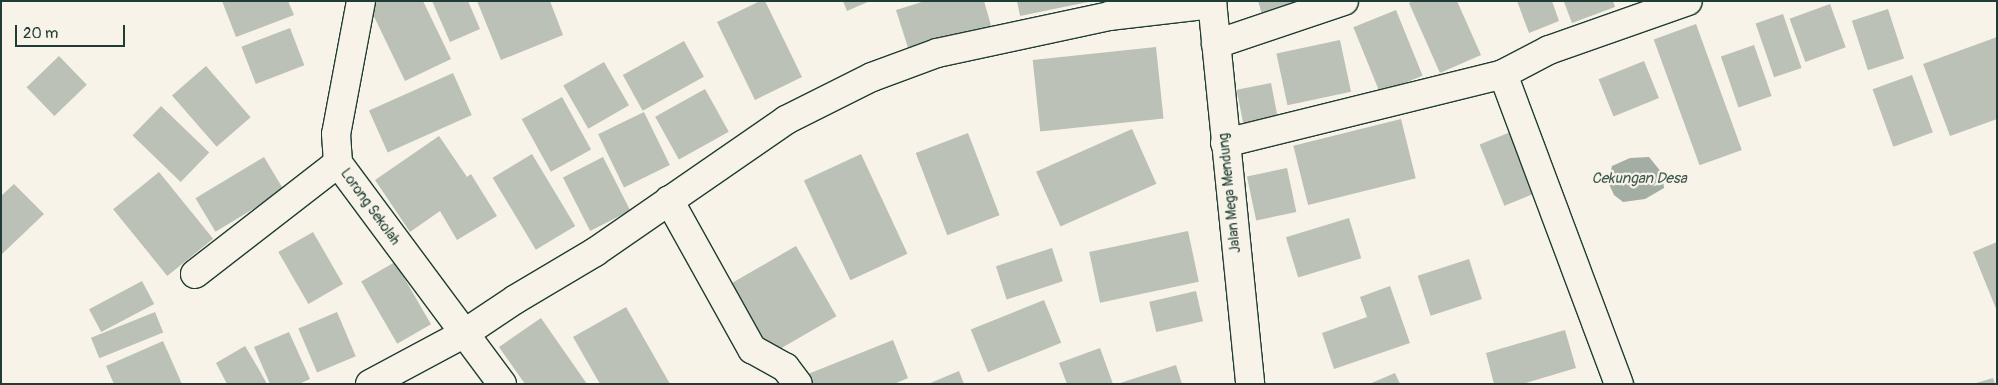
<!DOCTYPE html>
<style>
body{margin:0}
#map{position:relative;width:1998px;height:385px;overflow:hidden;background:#f7f3e8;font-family:Pangolin,sans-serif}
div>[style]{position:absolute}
.water>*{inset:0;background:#a4ada3}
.building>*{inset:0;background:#bbc1b6;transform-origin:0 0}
.roads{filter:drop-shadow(1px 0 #1f3d34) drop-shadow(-1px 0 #1f3d34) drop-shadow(0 1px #1f3d34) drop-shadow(0 -1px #1f3d34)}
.minor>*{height:28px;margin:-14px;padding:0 14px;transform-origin:14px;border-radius:14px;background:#f7f3e8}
span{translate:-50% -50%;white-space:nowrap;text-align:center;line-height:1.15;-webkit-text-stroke:4.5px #f7f3e8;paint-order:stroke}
.street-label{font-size:14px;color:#1f3d34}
.water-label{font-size:15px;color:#405950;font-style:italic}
.frame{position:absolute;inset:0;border:2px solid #1f3d34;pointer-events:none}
.scale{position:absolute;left:15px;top:25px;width:110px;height:22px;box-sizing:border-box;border:2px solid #1f3d34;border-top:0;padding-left:6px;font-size:15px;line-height:18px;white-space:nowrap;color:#1f3d34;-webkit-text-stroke:4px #f7f3e8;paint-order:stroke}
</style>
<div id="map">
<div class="water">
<div style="clip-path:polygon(1649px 157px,1662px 173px,1664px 188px,1645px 199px,1623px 202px,1614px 195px,1608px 182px,1612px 166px,1630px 158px)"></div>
</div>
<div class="building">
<div style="clip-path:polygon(222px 1px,288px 1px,294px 15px,236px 37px)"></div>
<div style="clip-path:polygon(373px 1px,423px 1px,451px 59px,405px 81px,368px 4px)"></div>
<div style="clip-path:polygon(432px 1px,468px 1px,480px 29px,450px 42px)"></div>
<div style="clip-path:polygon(477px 1px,550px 1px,563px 35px,501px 60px)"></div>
<div style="clip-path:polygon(760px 1px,765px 1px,802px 77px,755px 100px,717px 22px)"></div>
<div style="clip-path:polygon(843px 1px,870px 1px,847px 11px)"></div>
<div style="clip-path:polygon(925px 1px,984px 1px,992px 29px,910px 54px,896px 10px)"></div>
<div style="clip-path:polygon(1017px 1px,1088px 1px,1088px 2px,1020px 16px)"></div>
<div style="clip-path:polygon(1258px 1px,1319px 1px,1264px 21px)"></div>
<div style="clip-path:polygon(1413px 1px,1457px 1px,1481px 55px,1440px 73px,1409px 3px)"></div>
<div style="clip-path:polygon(1517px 1px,1552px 1px,1559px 21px,1529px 33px)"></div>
<div style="clip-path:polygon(1567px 1px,1613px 1px,1615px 7px,1572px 23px,1564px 2px)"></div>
<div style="left:1830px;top:4px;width:46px;height:43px;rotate:70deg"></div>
<div style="left:1888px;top:9px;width:52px;height:38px;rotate:72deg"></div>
<div style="left:1396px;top:10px;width:71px;height:46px;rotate:68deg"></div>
<div style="left:1783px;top:14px;width:57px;height:29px;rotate:71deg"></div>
<div style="left:1696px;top:24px;width:134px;height:45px;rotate:70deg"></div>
<div style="left:290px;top:28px;width:40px;height:52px;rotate:69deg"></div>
<div style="clip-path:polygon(1997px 37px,1997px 119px,1950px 136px,1923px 64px)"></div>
<div style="left:1340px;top:40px;width:53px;height:65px;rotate:78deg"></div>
<div style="left:684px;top:41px;width:41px;height:70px;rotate:61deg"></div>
<div style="left:1754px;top:45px;width:54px;height:35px;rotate:71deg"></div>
<div style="left:1156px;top:47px;width:72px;height:124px;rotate:84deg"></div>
<div style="left:59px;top:56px;width:40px;height:45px;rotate:46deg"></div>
<div style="left:1644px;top:61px;width:40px;height:49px;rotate:68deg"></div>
<div style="left:604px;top:62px;width:50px;height:47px;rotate:60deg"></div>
<div style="left:206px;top:66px;width:68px;height:45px;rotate:49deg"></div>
<div style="left:453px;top:73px;width:46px;height:92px;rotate:66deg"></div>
<div style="left:1912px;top:75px;width:61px;height:42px;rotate:70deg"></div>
<div style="left:1271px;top:83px;width:38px;height:35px;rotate:79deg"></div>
<div style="left:705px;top:89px;width:49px;height:57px;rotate:61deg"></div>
<div style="left:562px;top:97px;width:60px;height:46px;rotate:61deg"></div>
<div style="left:161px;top:106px;width:67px;height:41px;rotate:44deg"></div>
<div style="left:644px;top:112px;width:59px;height:51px;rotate:64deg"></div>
<div style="left:1401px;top:119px;width:61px;height:111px;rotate:76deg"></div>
<div style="left:1132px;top:129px;width:60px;height:105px;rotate:66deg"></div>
<div style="left:1513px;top:131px;width:66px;height:36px;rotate:68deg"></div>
<div style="left:968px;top:133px;width:88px;height:56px;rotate:69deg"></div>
<div style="clip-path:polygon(439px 136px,467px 177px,471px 174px,497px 216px,457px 240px,440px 211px,410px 232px,375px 180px)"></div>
<div style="left:532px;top:154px;width:84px;height:46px;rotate:59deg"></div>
<div style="left:861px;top:154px;width:110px;height:63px;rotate:65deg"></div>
<div style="left:264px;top:157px;width:39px;height:80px;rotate:59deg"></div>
<div style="left:603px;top:157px;width:60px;height:45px;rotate:63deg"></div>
<div style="left:1287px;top:168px;width:45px;height:41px;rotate:78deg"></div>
<div style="left:159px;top:172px;width:86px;height:59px;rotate:51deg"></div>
<div style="clip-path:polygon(14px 184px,44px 214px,1px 255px,1px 196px)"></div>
<div style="left:1349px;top:218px;width:42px;height:66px;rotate:73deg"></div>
<div style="left:1188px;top:231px;width:52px;height:101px;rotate:78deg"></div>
<div style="left:313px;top:232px;width:60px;height:40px;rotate:60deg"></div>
<div style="clip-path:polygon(1997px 242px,1997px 311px,1973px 252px)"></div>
<div style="left:796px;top:246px;width:81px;height:79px;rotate:60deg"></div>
<div style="left:1052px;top:248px;width:35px;height:59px;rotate:72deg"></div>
<div style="left:1469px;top:259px;width:42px;height:54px;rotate:72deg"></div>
<div style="left:395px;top:262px;width:72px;height:39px;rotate:60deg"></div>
<div style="left:142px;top:281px;width:26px;height:60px;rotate:62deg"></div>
<div style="clip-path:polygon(1390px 286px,1410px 343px,1334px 369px,1322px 333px,1367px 317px,1360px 297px)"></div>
<div style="left:1196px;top:291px;width:31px;height:48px;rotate:77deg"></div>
<div style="left:1044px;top:300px;width:46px;height:79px;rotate:68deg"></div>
<div style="clip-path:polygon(626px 307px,670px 384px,600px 384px,573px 337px)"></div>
<div style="left:155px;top:312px;width:22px;height:69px;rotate:68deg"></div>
<div style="left:337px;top:312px;width:48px;height:42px;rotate:67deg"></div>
<div style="clip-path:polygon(541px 318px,587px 384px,525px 384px,499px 347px)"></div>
<div style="clip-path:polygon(1565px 330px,1576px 368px,1522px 384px,1494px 384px,1486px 353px)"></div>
<div style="clip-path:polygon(289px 332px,310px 379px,299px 384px,270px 384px,254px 347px)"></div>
<div style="clip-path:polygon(893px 340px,908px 378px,894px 384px,812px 384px,808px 374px)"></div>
<div style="clip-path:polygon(163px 341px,182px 384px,114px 384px,106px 366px)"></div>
<div style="clip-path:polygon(245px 346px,261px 373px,267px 384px,227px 384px,216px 363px)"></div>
<div style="clip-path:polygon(1100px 348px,1113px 384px,1067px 384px,1059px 363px)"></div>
<div style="clip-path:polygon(1176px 365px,1182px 384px,1121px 384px,1120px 383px)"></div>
<div style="clip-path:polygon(959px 371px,964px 384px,928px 384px)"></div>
<div style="clip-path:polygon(1395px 373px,1400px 384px,1369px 384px)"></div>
<div style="clip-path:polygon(1993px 378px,1995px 384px,1976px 384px,1976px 383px)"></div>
</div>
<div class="roads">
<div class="minor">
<div style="left:361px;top:1px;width:135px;rotate:100.6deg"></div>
<div style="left:336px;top:134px;width:29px;rotate:86deg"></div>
<div style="left:338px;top:163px;width:275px;rotate:53.4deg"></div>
<div style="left:1212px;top:1px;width:385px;rotate:84.3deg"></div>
<div style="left:1216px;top:44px;width:135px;rotate:-18.6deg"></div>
<div style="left:1503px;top:74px;width:331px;rotate:69.5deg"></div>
<div style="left:1225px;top:143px;width:286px;rotate:-13.9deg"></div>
<div style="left:1503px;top:74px;width:52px;rotate:-27.6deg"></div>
<div style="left:1549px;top:50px;width:147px;rotate:-19.4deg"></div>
<div style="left:669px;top:200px;width:171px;rotate:60.9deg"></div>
<div style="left:752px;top:349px;width:38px;rotate:29deg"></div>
<div style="left:785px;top:367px;width:21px;rotate:53deg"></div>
<div style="left:195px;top:274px;width:181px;rotate:-37.8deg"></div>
<div style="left:370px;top:384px;width:108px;rotate:-28.2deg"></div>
<div style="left:465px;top:333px;width:61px;rotate:-33.7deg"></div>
<div style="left:516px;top:299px;width:92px;rotate:-30.7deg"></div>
<div style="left:595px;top:252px;width:232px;rotate:-34.6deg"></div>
<div style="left:786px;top:120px;width:96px;rotate:-26.6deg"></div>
<div style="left:872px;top:77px;width:69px;rotate:-20.3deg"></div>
<div style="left:937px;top:53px;width:176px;rotate:-12.1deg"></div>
<div style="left:1109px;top:16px;width:104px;rotate:-6.6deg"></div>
</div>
</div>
<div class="street-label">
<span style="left:1230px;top:193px;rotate:-96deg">Jalan Mega Mendung</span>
<span style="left:370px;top:207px;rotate:54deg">Lorong Sekolah</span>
</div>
<div class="water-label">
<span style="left:1639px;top:179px">Cekungan Desa</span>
</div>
<div class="frame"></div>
<div class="scale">20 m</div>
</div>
